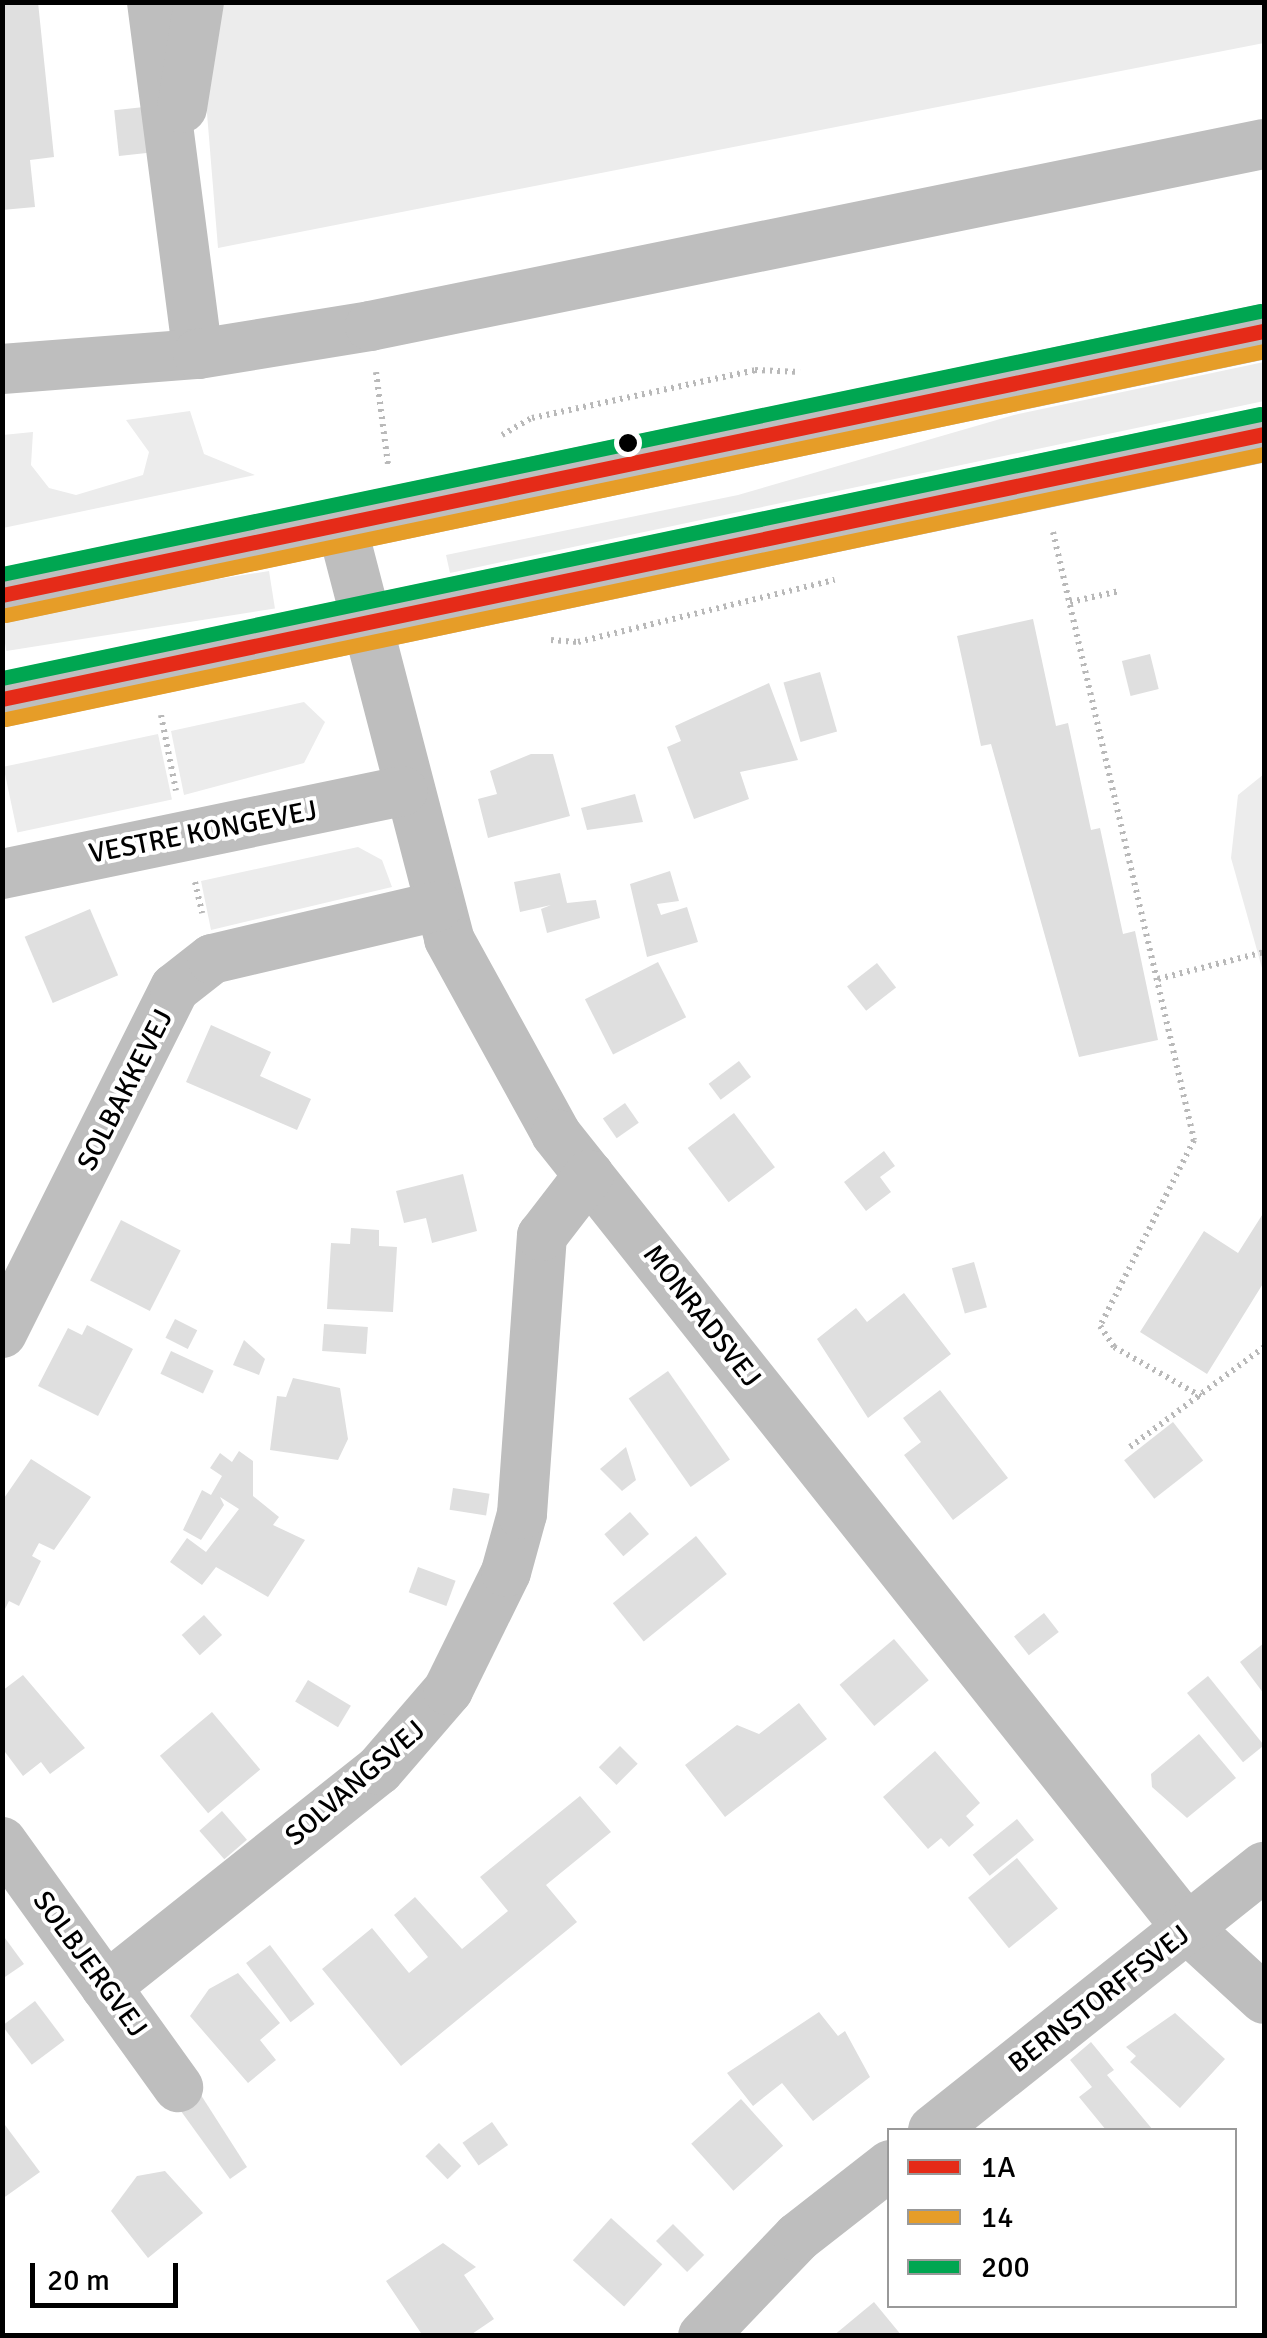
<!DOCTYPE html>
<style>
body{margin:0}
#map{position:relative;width:1267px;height:2338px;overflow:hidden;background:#fff;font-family:Signika,sans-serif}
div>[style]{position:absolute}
.green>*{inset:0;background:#ececec;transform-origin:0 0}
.building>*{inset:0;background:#dfdfdf;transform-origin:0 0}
.path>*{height:6px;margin-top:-3px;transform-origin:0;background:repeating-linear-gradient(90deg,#b9b9b9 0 2.5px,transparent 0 7.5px)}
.minor>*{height:50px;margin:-25px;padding:0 25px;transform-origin:25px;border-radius:25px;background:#bebebe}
.major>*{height:55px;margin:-27.5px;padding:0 27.5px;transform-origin:27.5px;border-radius:27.5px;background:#bebebe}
.bus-1>*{height:15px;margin:-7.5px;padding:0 7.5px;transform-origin:7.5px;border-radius:7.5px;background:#e52b18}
.bus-2>*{height:15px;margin:-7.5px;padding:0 7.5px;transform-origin:7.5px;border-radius:7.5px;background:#e69d28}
.bus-3>*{height:15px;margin:-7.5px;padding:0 7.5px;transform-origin:7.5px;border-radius:7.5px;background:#00a651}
.dots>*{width:28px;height:28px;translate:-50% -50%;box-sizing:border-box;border:5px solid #fff;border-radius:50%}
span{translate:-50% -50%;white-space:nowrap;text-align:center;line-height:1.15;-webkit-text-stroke:8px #fff;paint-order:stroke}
.street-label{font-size:28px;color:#000}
.frame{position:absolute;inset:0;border:5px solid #000;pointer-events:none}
.legend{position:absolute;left:887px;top:2128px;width:350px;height:180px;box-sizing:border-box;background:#fff;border:2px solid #999;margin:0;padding:12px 18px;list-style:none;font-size:30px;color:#000}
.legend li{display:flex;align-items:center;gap:20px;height:50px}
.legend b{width:50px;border:2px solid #999}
.scale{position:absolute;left:30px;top:2263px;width:148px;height:45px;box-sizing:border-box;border:5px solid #000;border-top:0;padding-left:12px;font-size:30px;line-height:35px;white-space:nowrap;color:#000;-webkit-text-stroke:8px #fff;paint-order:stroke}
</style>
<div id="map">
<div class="green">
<div style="clip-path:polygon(1264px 2px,1264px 43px,218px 248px,198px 3px)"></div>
<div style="clip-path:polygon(1264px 362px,1264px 401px,450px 573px,446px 555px,738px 495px,1014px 415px)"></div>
<div style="clip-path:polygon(190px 411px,204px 454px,255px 475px,3px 528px,3px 435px,33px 432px,31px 465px,49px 488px,76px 495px,143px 475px,149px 452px,126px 420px)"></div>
<div style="left:269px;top:571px;width:38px;height:272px;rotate:81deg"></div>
<div style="clip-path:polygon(304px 702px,325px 722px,304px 763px,184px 795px,171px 731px)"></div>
<div style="left:158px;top:734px;width:67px;height:158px;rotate:78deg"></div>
<div style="clip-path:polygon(1264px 774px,1264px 975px,1231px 858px,1238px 795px)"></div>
<div style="clip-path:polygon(358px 847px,382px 860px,392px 887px,211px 930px,201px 881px)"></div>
</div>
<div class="building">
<div style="clip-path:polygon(2px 2px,38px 2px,54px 157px,30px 160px,35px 207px,2px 210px)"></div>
<div style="left:144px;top:107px;width:46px;height:30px;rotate:84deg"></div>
<div style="clip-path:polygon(1033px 619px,1056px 726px,1068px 723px,1091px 830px,1100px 828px,1123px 934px,1135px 931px,1158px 1040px,1079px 1057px,991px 744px,981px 746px,957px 636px)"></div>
<div style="left:1150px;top:654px;width:36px;height:29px;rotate:76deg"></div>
<div style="left:820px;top:672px;width:62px;height:38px;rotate:74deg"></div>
<div style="clip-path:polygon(769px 683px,798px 760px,740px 772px,749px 799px,694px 819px,667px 747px,681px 741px,675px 726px)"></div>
<div style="clip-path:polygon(531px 754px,553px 754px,570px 816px,488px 838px,478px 799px,497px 794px,490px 771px)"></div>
<div style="clip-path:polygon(635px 794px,643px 822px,587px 830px,581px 808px)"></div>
<div style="clip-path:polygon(670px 871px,679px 901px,657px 904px,661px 915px,687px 907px,698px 942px,647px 957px,630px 884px)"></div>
<div style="clip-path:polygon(560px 873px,567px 903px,596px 900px,600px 918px,547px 933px,541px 909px,551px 905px,520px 912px,514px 882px)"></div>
<div style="left:90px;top:909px;width:72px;height:71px;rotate:67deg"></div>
<div style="left:658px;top:962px;width:62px;height:82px;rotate:63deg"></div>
<div style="left:877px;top:963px;width:31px;height:38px;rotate:52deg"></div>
<div style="clip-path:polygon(211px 1025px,271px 1052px,260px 1076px,311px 1099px,297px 1130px,186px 1082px)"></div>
<div style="left:739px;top:1061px;width:20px;height:38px;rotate:53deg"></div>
<div style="left:625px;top:1103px;width:24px;height:27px;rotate:55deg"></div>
<div style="left:734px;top:1113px;width:68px;height:58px;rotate:53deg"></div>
<div style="clip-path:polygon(884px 1151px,895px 1166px,880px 1177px,891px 1192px,866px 1211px,844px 1182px)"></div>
<div style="clip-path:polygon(463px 1174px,477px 1231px,432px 1243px,426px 1218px,404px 1223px,396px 1191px)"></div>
<div style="clip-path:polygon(1264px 1212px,1264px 1282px,1207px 1374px,1140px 1332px,1204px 1231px,1238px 1253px)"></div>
<div style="left:121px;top:1220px;width:67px;height:68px;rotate:27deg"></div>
<div style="clip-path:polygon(351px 1228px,379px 1230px,379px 1246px,397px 1247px,393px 1312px,327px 1309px,331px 1243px,350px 1244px)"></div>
<div style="left:974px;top:1262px;width:47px;height:23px;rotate:74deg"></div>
<div style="clip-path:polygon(904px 1293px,951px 1354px,868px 1418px,817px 1339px,856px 1308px,867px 1322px)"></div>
<div style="left:175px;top:1319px;width:25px;height:21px;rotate:27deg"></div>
<div style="left:324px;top:1324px;width:44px;height:27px;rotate:4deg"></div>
<div style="clip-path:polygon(87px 1325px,133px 1349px,98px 1416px,38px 1386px,68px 1328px,82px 1335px)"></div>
<div style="clip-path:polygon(244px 1340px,265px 1359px,259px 1375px,233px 1365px)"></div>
<div style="left:171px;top:1351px;width:47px;height:25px;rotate:25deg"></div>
<div style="left:668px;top:1371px;width:108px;height:48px;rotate:55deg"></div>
<div style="clip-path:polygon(293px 1378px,340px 1388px,348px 1439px,338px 1460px,270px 1450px,277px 1396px,286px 1397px)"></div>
<div style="clip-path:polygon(940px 1390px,1008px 1478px,953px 1520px,904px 1455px,921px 1442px,903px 1418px)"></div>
<div style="left:1173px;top:1422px;width:49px;height:62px;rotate:52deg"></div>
<div style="clip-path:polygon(626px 1447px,636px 1480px,622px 1491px,600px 1469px)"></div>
<div style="clip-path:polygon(239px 1451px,253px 1461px,253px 1496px,279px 1517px,273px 1525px,305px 1540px,268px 1597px,216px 1567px,202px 1585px,170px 1562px,187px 1538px,206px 1552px,239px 1509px,220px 1497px,224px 1505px,201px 1540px,183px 1530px,202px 1490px,211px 1495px,222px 1476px,210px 1468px,220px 1453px,232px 1462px)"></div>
<div style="clip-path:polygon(31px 1459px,91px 1497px,54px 1550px,39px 1543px,32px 1556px,41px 1561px,19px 1606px,9px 1601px,2px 1615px,2px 1501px)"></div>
<div style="left:453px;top:1488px;width:37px;height:22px;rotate:9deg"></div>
<div style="left:630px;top:1512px;width:29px;height:34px;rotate:49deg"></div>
<div style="left:696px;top:1536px;width:49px;height:107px;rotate:51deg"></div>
<div style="left:418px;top:1567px;width:40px;height:27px;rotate:20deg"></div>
<div style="left:1044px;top:1613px;width:24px;height:38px;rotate:52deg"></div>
<div style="left:204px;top:1615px;width:27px;height:30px;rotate:48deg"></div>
<div style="left:894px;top:1639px;width:54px;height:71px;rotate:50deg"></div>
<div style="clip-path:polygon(1264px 1643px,1264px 1694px,1240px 1662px)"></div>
<div style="clip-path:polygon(23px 1675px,85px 1748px,50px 1774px,41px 1762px,23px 1776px,2px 1748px,2px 1691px)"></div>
<div style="left:1208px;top:1676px;width:89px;height:27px;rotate:51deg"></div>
<div style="left:308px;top:1680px;width:50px;height:25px;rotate:31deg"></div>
<div style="clip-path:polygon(799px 1703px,827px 1739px,725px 1817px,685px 1765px,737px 1725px,759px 1734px)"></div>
<div style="left:212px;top:1712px;width:75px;height:68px;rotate:50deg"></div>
<div style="clip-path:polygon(1199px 1734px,1236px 1778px,1187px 1818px,1152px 1787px,1151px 1774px)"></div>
<div style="left:620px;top:1746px;width:25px;height:30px;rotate:45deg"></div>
<div style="clip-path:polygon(935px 1751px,980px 1803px,966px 1816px,974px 1825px,949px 1847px,941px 1838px,928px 1849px,883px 1797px)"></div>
<div style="clip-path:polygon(580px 1796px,611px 1832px,546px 1885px,577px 1922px,401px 2066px,322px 1969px,372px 1928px,409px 1973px,428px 1957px,394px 1915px,415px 1897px,462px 1949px,508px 1911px,480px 1877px)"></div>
<div style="left:222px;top:1811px;width:38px;height:30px;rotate:49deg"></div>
<div style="left:1017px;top:1819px;width:27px;height:57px;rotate:51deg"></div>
<div style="left:1017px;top:1858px;width:65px;height:63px;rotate:51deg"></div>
<div style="clip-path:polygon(2px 1934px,24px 1964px,2px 1979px)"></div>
<div style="left:270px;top:1945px;width:74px;height:30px;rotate:53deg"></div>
<div style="clip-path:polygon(238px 1973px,280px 2023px,260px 2040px,276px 2060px,248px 2083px,190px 2016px,209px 1989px)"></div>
<div style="left:35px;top:2001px;width:49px;height:41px;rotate:53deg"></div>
<div style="clip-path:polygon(819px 2012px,838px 2036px,845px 2031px,870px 2077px,813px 2121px,782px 2083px,753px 2106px,727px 2073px)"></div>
<div style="clip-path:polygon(1175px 2013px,1225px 2059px,1180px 2108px,1130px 2062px,1136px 2056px,1126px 2047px)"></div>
<div style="clip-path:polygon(1091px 2042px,1114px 2070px,1107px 2075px,1153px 2130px,1106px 2130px,1079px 2097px,1092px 2087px,1070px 2060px)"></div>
<div style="clip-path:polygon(199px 2092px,247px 2167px,230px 2179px,178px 2107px)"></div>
<div style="left:741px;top:2099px;width:63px;height:67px;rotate:48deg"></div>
<div style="clip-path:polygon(2px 2121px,40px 2172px,2px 2199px)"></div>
<div style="left:492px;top:2122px;width:28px;height:36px;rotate:55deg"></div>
<div style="left:439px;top:2143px;width:32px;height:19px;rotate:46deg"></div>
<div style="clip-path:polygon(165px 2171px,203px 2213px,148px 2258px,111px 2211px,137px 2176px)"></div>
<div style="left:611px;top:2218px;width:69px;height:57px;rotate:42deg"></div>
<div style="left:673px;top:2224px;width:44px;height:24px;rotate:45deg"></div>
<div style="clip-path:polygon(443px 2243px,476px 2267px,464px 2275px,494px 2319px,469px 2336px,423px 2336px,386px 2281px)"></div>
<div style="clip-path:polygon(874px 2302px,902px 2336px,833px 2336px)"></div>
</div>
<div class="path">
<div style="left:376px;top:372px;width:93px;rotate:82.6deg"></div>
<div style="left:502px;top:435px;width:34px;rotate:-30deg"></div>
<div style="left:532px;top:418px;width:228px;rotate:-12.1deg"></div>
<div style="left:755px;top:370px;width:45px;rotate:2.5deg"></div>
<div style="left:1053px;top:532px;width:624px;rotate:76.94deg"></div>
<div style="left:1194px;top:1140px;width:208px;rotate:116.8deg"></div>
<div style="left:1100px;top:1326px;width:25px;rotate:56deg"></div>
<div style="left:1114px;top:1347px;width:101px;rotate:29.6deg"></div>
<div style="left:1070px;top:602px;width:51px;rotate:-12.4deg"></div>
<div style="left:551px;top:640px;width:27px;rotate:4deg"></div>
<div style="left:578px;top:642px;width:264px;rotate:-13.6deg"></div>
<div style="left:161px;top:715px;width:77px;rotate:78.8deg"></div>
<div style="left:195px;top:882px;width:32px;rotate:77deg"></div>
<div style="left:1158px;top:979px;width:109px;rotate:-14.3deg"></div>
<div style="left:1130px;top:1447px;width:167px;rotate:-36.7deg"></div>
</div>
<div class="minor">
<div style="left:152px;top:2px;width:355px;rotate:82.6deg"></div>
<div style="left:182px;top:108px;width:107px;rotate:-80.9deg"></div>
<div style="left:2px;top:369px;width:197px;rotate:-4.4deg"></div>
<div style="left:198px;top:354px;width:174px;rotate:-9.2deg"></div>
<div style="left:370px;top:326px;width:912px;rotate:-11.51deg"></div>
<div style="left:341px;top:523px;width:430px;rotate:75.4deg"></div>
<div style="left:449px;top:939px;width:222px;rotate:61.2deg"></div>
<div style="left:556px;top:1134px;width:1016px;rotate:51.52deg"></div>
<div style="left:1188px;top:1929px;width:103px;rotate:42.6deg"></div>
<div style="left:2px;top:874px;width:409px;rotate:-11.7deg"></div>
<div style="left:2px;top:1333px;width:386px;rotate:-63.4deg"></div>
<div style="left:175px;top:988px;width:47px;rotate:-38.1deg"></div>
<div style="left:212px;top:959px;width:232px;rotate:-13.2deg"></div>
<div style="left:2px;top:1842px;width:302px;rotate:54.3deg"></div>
<div style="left:106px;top:1987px;width:349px;rotate:-38.5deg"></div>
<div style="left:379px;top:1770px;width:106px;rotate:-49.2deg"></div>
<div style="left:448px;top:1690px;width:131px;rotate:-63.8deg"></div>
<div style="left:506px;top:1572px;width:60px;rotate:-74.6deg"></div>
<div style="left:522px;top:1514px;width:279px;rotate:-85.9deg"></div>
<div style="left:542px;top:1236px;width:77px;rotate:-52.4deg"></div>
<div style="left:933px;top:2130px;width:423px;rotate:-38.5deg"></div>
<div style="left:703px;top:2336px;width:137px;rotate:-46.2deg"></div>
<div style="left:798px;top:2237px;width:117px;rotate:-38deg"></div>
</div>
<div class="major">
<div style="left:2px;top:595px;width:1289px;rotate:-11.82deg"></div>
<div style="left:2px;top:699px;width:1290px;rotate:-11.86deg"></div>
</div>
<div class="bus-1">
<div style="left:2px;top:595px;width:1289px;rotate:-11.82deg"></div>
<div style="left:2px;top:699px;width:1290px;rotate:-11.86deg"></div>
</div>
<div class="bus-2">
<div style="left:6px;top:615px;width:1285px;rotate:-11.85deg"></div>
<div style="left:6px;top:719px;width:1286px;rotate:-11.9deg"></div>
</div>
<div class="bus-3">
<div style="left:2px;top:574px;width:1285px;rotate:-11.81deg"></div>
<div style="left:2px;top:678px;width:1285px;rotate:-11.85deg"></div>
</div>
<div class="dots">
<div style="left:628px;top:443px;background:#000"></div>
</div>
<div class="street-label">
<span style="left:203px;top:832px;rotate:-11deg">VESTRE KONGEVEJ</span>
<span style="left:125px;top:1090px;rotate:-63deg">SOLBAKKEVEJ</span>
<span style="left:702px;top:1316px;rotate:52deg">MONRADSVEJ</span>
<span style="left:355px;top:1783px;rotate:-41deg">SOLVANGSVEJ</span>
<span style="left:90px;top:1964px;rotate:54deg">SOLBJERGVEJ</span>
<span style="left:1099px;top:1999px;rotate:-38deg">BERNSTORFFSVEJ</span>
</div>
<div class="frame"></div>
<ul class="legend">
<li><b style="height:12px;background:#e52b18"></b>1A</li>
<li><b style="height:12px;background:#e69d28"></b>14</li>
<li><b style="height:12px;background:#00a651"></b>200</li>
</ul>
<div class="scale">20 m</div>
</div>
